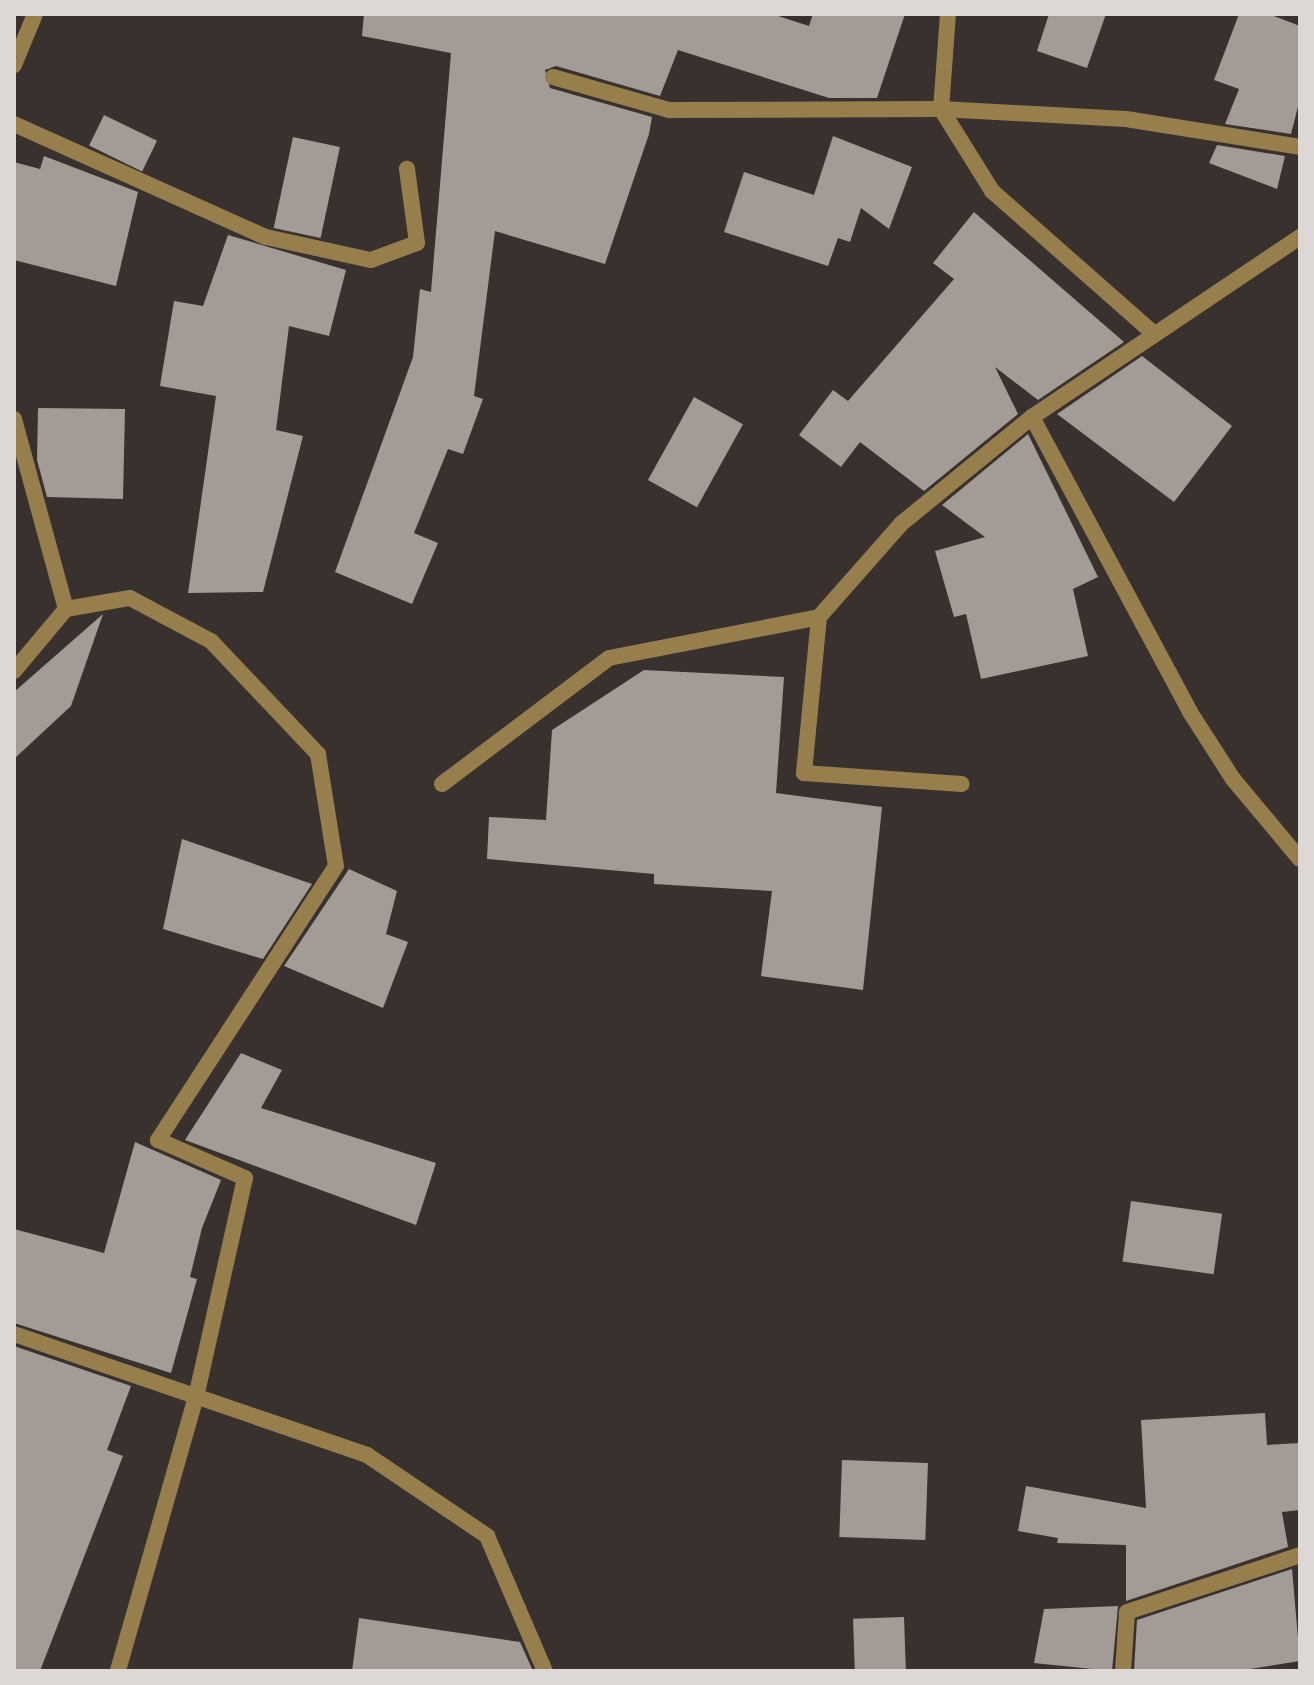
<!DOCTYPE html>
<style>
body{margin:0}
#map{position:relative;width:1314px;height:1685px;overflow:hidden;background:#39312e;font-family:"Libre Baskerville",serif}
div>[style]{position:absolute}
.building>*{inset:0;background:#a39b95;transform-origin:0 0}
.street>*{height:16px;margin:-8px;padding:0 8px;transform-origin:8px;border-radius:8px;background:#977e4d}
span{translate:-50% -50%;white-space:nowrap;text-align:center;line-height:1.15;-webkit-text-stroke:8px #39312e;paint-order:stroke}
.frame{position:absolute;inset:0;border:16px solid #ddd7d5;pointer-events:none}
</style>
<div id="map">
<div class="building">
<div style="clip-path:polygon(364px 14px,772px 14px,809px 26px,813px 14px,905px 14px,877px 98px,829px 98px,678px 50px,660px 96px,556px 66px,545px 70px,550px 88px,652px 117px,649px 134px,605px 264px,495px 231px,474px 396px,483px 399px,463px 454px,448px 449px,414px 533px,438px 543px,412px 604px,335px 572px,413px 357px,420px 289px,431px 292px,451px 53px,362px 36px)"></div>
<div style="clip-path:polygon(1049px 14px,1106px 14px,1087px 68px,1037px 51px)"></div>
<div style="clip-path:polygon(1239px 14px,1269px 14px,1300px 26px,1300px 99px,1291px 134px,1225px 124px,1239px 89px,1214px 80px)"></div>
<div style="left:104px;top:115px;width:59px;height:34px;rotate:26deg"></div>
<div style="clip-path:polygon(833px 136px,912px 167px,889px 229px,861px 208px,850px 242px,838px 238px,828px 266px,724px 232px,744px 172px,814px 195px)"></div>
<div style="left:293px;top:137px;width:48px;height:93px;rotate:12deg"></div>
<div style="clip-path:polygon(1217px 145px,1285px 156px,1277px 189px,1209px 163px)"></div>
<div style="clip-path:polygon(44px 156px,138px 192px,116px 286px,14px 260px,14px 162px,40px 169px)"></div>
<div style="clip-path:polygon(974px 212px,1124px 342px,1038px 400px,995px 367px,1018px 414px,924px 491px,860px 442px,841px 467px,799px 435px,833px 390px,848px 401px,954px 279px,933px 263px)"></div>
<div style="clip-path:polygon(228px 235px,346px 270px,329px 336px,289px 326px,276px 430px,303px 436px,263px 592px,188px 593px,216px 396px,160px 386px,174px 301px,203px 306px)"></div>
<div style="clip-path:polygon(1142px 356px,1232px 426px,1174px 502px,1057px 414px)"></div>
<div style="left:694px;top:397px;width:56px;height:95px;rotate:29deg"></div>
<div style="clip-path:polygon(38px 408px,125px 409px,123px 499px,47px 497px,37px 460px)"></div>
<div style="clip-path:polygon(1028px 434px,1098px 577px,1073px 589px,1088px 656px,981px 679px,966px 614px,954px 617px,935px 551px,985px 537px,942px 505px)"></div>
<div style="clip-path:polygon(103px 614px,71px 706px,14px 759px,14px 692px)"></div>
<div style="clip-path:polygon(644px 670px,784px 677px,776px 793px,882px 807px,863px 990px,761px 976px,772px 891px,654px 884px,654px 874px,487px 859px,489px 817px,546px 820px,552px 730px)"></div>
<div style="clip-path:polygon(182px 839px,312px 884px,263px 959px,163px 929px)"></div>
<div style="clip-path:polygon(349px 869px,397px 891px,386px 934px,408px 942px,383px 1008px,284px 966px)"></div>
<div style="clip-path:polygon(241px 1053px,282px 1070px,261px 1108px,436px 1163px,416px 1225px,185px 1140px)"></div>
<div style="clip-path:polygon(135px 1142px,221px 1180px,202px 1228px,190px 1277px,197px 1279px,171px 1373px,14px 1323px,14px 1229px,104px 1253px)"></div>
<div style="left:1131px;top:1201px;width:92px;height:61px;rotate:8deg"></div>
<div style="clip-path:polygon(14px 1346px,131px 1386px,107px 1450px,123px 1456px,40px 1671px,14px 1671px)"></div>
<div style="clip-path:polygon(1265px 1413px,1267px 1445px,1300px 1443px,1300px 1510px,1282px 1512px,1288px 1547px,1126px 1601px,1126px 1545px,1057px 1543px,1058px 1538px,1018px 1531px,1026px 1486px,1146px 1508px,1141px 1420px)"></div>
<div style="left:842px;top:1460px;width:86px;height:77px;rotate:2deg"></div>
<div style="clip-path:polygon(1292px 1569px,1300px 1661px,1237px 1671px,1134px 1671px,1137px 1620px)"></div>
<div style="clip-path:polygon(1118px 1606px,1112px 1671px,1034px 1663px,1044px 1609px)"></div>
<div style="left:904px;top:1617px;width:54px;height:51px;rotate:88deg"></div>
<div style="clip-path:polygon(359px 1618px,520px 1642px,533px 1671px,352px 1671px)"></div>
</div>
<div class="street">
<div style="left:948px;top:14px;width:95px;rotate:94.2deg"></div>
<div style="left:941px;top:109px;width:97px;rotate:58.1deg"></div>
<div style="left:992px;top:191px;width:216px;rotate:41.4deg"></div>
<div style="left:14px;top:65px;width:55px;rotate:-67.6deg"></div>
<div style="left:553px;top:77px;width:121px;rotate:15.9deg"></div>
<div style="left:669px;top:110px;width:272px;rotate:-0.2deg"></div>
<div style="left:941px;top:109px;width:185px;rotate:3.1deg"></div>
<div style="left:1126px;top:119px;width:176px;rotate:9.1deg"></div>
<div style="left:14px;top:124px;width:276px;rotate:24.2deg"></div>
<div style="left:266px;top:237px;width:107px;rotate:12.4deg"></div>
<div style="left:371px;top:260px;width:49px;rotate:-20.3deg"></div>
<div style="left:417px;top:243px;width:75px;rotate:-97.7deg"></div>
<div style="left:1032px;top:417px;width:335px;rotate:61.8deg"></div>
<div style="left:1190px;top:712px;width:80px;rotate:57.3deg"></div>
<div style="left:1233px;top:779px;width:104px;rotate:50.1deg"></div>
<div style="left:14px;top:419px;width:197px;rotate:74.7deg"></div>
<div style="left:819px;top:617px;width:157px;rotate:95.5deg"></div>
<div style="left:804px;top:773px;width:158px;rotate:4deg"></div>
<div style="left:14px;top:671px;width:81px;rotate:-50deg"></div>
<div style="left:66px;top:609px;width:65px;rotate:-9.8deg"></div>
<div style="left:130px;top:598px;width:92px;rotate:28deg"></div>
<div style="left:211px;top:641px;width:156px;rotate:46.6deg"></div>
<div style="left:318px;top:754px;width:113px;rotate:80.9deg"></div>
<div style="left:336px;top:866px;width:327px;rotate:123deg"></div>
<div style="left:158px;top:1140px;width:95px;rotate:23.6deg"></div>
<div style="left:245px;top:1178px;width:220px;rotate:102.6deg"></div>
<div style="left:197px;top:1393px;width:289px;rotate:105.9deg"></div>
<div style="left:442px;top:784px;width:209px;rotate:-37deg"></div>
<div style="left:609px;top:658px;width:214px;rotate:-11deg"></div>
<div style="left:819px;top:617px;width:125px;rotate:-48.6deg"></div>
<div style="left:902px;top:523px;width:168px;rotate:-39.2deg"></div>
<div style="left:1032px;top:417px;width:323px;rotate:-33.9deg"></div>
<div style="left:14px;top:1334px;width:373px;rotate:18.9deg"></div>
<div style="left:367px;top:1455px;width:145px;rotate:34deg"></div>
<div style="left:487px;top:1536px;width:147px;rotate:66.8deg"></div>
<div style="left:1123px;top:1671px;width:59px;rotate:-86.1deg"></div>
<div style="left:1127px;top:1612px;width:182px;rotate:-18.2deg"></div>
</div>
<div class="frame"></div>
</div>
